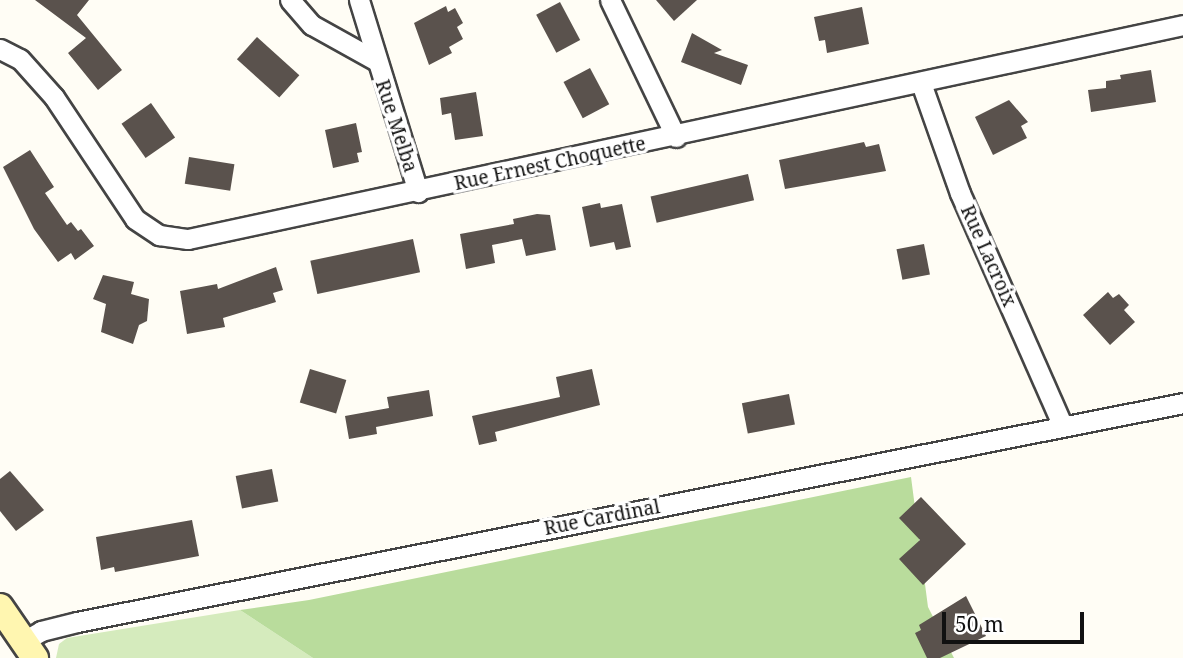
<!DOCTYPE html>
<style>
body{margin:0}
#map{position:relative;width:1183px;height:658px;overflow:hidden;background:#fffdf5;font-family:"Noto Serif",serif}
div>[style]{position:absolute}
.green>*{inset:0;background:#d5ebbd}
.forest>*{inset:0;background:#b9dc9c}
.building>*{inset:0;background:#5a524d;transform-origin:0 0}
.roads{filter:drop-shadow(2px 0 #444) drop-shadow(-2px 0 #444) drop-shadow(0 2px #444) drop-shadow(0 -2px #444)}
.street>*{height:19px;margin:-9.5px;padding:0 9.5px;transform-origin:9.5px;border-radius:9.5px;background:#fff}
.secondary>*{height:26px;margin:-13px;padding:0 13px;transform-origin:13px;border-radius:13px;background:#fff6b0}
span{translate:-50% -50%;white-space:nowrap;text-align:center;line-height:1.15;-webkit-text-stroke:7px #fff;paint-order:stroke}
.street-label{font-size:19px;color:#111}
.scale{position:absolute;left:942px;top:612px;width:142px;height:32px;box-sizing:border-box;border:4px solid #111;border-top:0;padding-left:9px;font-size:21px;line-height:24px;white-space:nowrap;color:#111;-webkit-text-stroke:5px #fff;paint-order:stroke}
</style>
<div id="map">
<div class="green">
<div style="clip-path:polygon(240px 610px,313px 658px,56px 658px,59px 644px,67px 638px)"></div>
</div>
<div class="forest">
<div style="clip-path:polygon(911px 477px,928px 607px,954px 658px,313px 658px,240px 610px,309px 600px)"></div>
</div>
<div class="building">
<div style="clip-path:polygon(35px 0,89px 0,77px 15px,122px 70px,98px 90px,68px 53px,86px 38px)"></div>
<div style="clip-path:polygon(656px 0,697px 0,674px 21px)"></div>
<div style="left:560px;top:2px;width:43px;height:27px;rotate:62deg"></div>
<div style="clip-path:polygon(446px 6px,448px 12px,455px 8px,463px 23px,457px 27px,463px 39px,449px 47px,452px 53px,429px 65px,414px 23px)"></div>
<div style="clip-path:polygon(862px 7px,869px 44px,827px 53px,825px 40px,819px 41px,814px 17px)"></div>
<div style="clip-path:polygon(692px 33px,722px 50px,714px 53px,748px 65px,741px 85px,681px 62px)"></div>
<div style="left:257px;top:37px;width:57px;height:30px;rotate:42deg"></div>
<div style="left:590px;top:68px;width:41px;height:30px;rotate:62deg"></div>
<div style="clip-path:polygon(1151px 70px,1156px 102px,1091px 112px,1088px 90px,1106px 88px,1106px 81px,1121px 79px,1120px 75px)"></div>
<div style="clip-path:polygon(476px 92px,483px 136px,455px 140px,451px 113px,442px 115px,440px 98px)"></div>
<div style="clip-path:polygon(1009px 100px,1028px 122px,1021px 126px,1027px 138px,993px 155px,975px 117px)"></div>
<div style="left:151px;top:103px;width:42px;height:36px;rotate:55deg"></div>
<div style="clip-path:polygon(356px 123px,362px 152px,357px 153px,359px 162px,333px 168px,325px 130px)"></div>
<div style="clip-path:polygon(864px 142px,866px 147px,879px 144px,886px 171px,785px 189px,779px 160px)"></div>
<div style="clip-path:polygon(30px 150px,54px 187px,45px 193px,67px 225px,71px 222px,78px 231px,81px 229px,94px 246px,75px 260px,71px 253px,58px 262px,34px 229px,3px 167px)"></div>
<div style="left:189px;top:157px;width:46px;height:27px;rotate:9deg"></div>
<div style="left:748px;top:174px;width:27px;height:100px;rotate:77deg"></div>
<div style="clip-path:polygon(600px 203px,601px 208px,622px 204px,631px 247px,616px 250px,614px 242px,590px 247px,582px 207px)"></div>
<div style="clip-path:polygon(537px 214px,550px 215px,556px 250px,526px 256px,522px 239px,492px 245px,495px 263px,466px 269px,460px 234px,514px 224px,513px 219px)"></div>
<div style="left:413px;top:239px;width:34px;height:105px;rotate:78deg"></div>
<div style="left:924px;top:244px;width:31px;height:28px;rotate:79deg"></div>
<div style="clip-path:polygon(276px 267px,283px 290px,273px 293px,276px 302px,223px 318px,225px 327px,187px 334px,180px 291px,217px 284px,218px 289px)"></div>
<div style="clip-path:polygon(103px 275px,134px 282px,131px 294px,149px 299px,147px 321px,139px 325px,133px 344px,101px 332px,106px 304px,93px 299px)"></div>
<div style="clip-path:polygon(1108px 292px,1113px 298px,1119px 294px,1129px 305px,1124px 310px,1135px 322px,1110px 345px,1083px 315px)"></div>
<div style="left:310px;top:369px;width:38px;height:35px;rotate:17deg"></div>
<div style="clip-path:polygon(592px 369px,600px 405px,495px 432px,497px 441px,479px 445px,472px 416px,560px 397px,556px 377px)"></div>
<div style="clip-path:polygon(429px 390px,433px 416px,376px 427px,377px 434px,349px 439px,345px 416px,389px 408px,387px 397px)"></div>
<div style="left:789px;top:394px;width:31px;height:48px;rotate:79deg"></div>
<div style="left:272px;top:469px;width:33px;height:37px;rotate:79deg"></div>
<div style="clip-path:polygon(10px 471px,44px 510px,16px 531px,0 511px,0 479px)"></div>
<div style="clip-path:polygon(921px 497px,966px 544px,923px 585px,899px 559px,920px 540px,899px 518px)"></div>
<div style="clip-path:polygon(192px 520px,199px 556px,115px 572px,114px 567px,101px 570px,96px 537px)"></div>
<div style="clip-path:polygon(966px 596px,986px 636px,940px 658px,927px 658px,915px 633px,921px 630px,919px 625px)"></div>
</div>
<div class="roads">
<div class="street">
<div style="left:290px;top:0;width:33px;rotate:49deg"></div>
<div style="left:312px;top:25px;width:72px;rotate:29.1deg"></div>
<div style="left:359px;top:0;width:201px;rotate:72.9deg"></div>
<div style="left:610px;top:0;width:152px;rotate:64.3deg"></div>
<div style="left:0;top:49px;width:22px;rotate:27deg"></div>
<div style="left:20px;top:59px;width:51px;rotate:48.2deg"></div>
<div style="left:54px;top:97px;width:146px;rotate:56.4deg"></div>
<div style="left:135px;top:219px;width:29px;rotate:34deg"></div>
<div style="left:159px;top:235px;width:29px;rotate:8deg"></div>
<div style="left:188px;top:239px;width:1018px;rotate:-12.14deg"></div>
<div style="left:921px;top:83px;width:117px;rotate:70.5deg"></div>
<div style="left:960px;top:193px;width:255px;rotate:66.2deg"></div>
<div style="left:24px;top:641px;width:20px;rotate:-30deg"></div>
<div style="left:41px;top:631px;width:37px;rotate:-14deg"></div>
<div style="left:77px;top:622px;width:1127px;rotate:-11.2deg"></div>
</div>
<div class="secondary">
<div style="left:0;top:607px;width:62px;rotate:55.5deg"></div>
</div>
</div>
<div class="street-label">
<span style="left:396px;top:126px;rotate:72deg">Rue Melba</span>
<span style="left:550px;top:164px;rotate:-12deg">Rue Ernest Choquette</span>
<span style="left:988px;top:256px;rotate:66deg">Rue Lacroix</span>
<span style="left:602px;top:518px;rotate:-11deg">Rue Cardinal</span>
</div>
<div class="scale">50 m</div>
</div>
